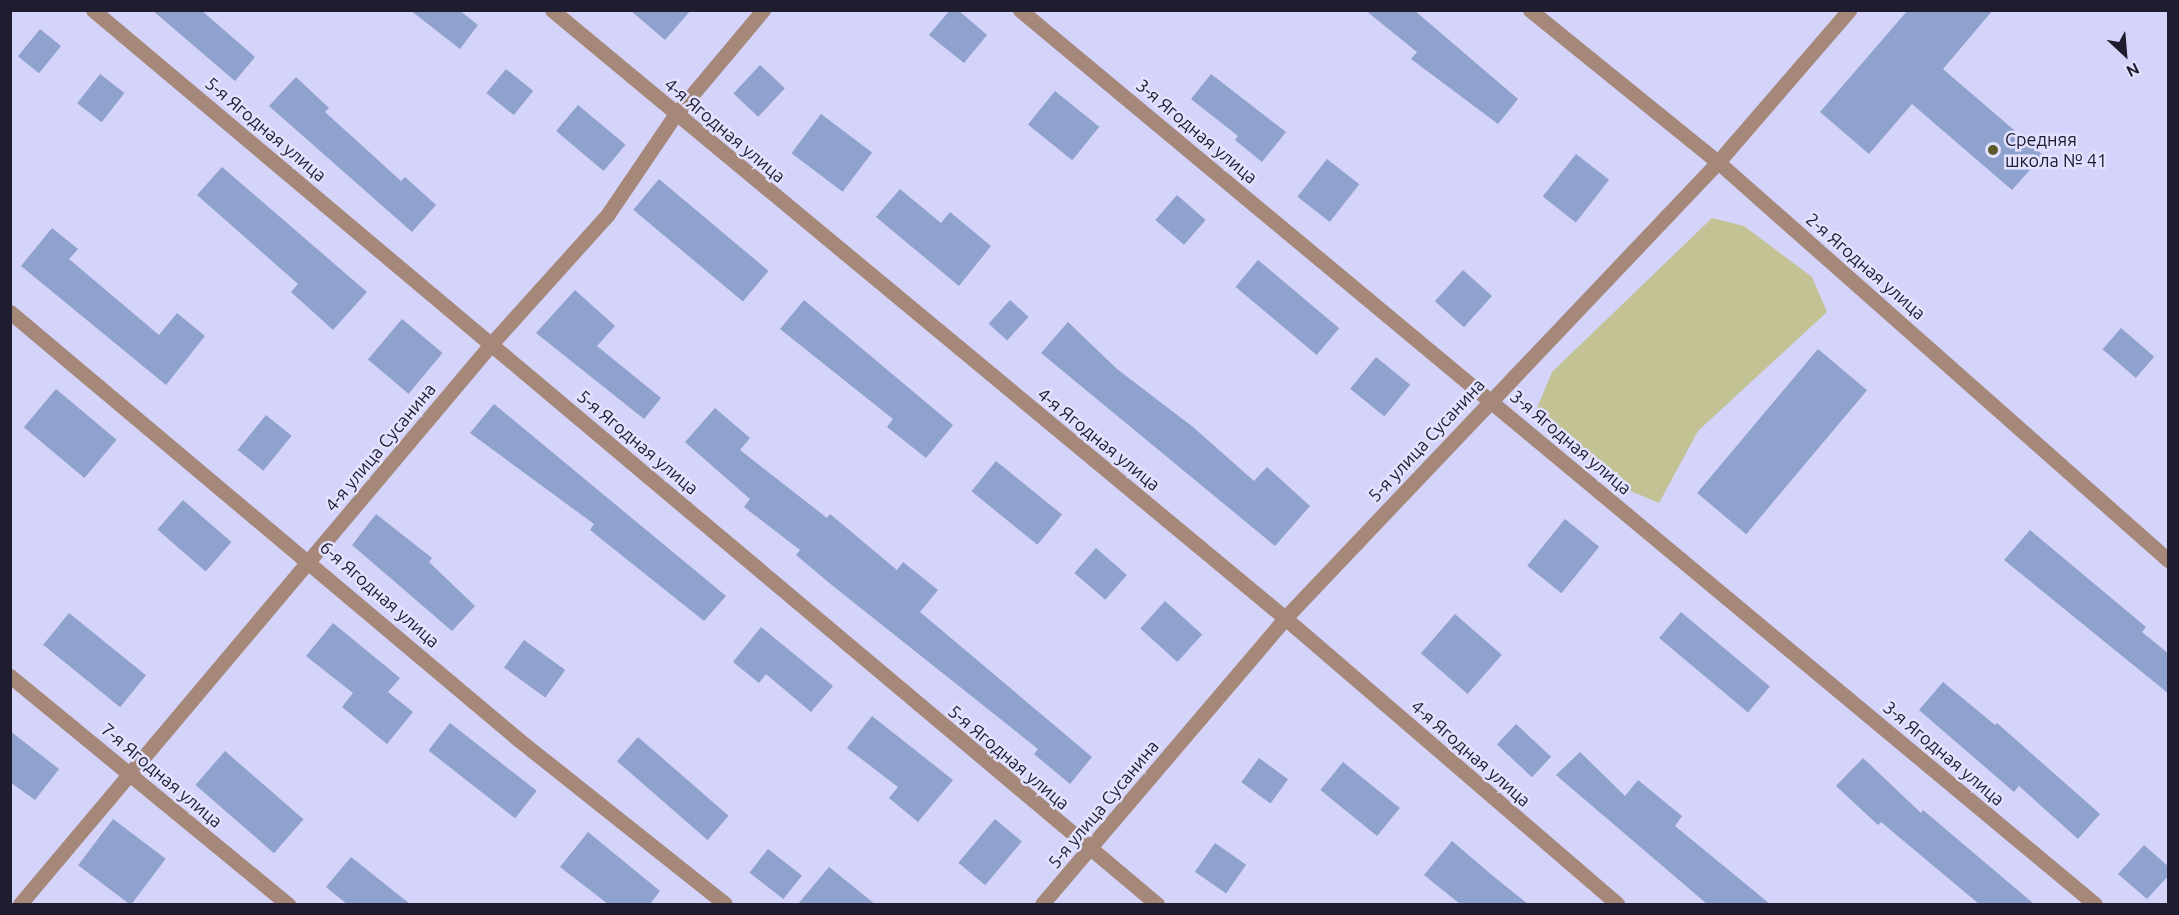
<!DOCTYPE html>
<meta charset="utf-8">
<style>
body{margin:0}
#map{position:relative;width:2179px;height:915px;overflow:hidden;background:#d4d3fa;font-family:Ubuntu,sans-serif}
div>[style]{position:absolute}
.green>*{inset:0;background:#c2c295}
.building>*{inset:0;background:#8fa1cd;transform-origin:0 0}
.minor>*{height:15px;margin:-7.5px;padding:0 7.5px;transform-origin:7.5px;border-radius:7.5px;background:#a5887a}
.dots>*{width:16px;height:16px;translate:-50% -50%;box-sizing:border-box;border:3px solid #e2e1ff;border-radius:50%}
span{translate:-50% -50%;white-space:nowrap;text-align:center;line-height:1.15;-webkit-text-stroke:5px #e2e1ff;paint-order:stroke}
.street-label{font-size:18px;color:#1e1c2e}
.poi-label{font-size:18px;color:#1e1c2e}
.left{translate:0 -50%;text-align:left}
.frame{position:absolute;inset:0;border:12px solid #1e1c2e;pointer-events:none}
.north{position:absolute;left:2095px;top:24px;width:60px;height:60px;-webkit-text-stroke:4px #e2e1ff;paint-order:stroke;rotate:154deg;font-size:16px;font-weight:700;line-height:24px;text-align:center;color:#1e1c2e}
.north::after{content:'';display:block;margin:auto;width:21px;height:27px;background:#1e1c2e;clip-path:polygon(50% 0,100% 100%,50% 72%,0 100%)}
</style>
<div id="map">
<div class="green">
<div style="clip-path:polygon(1712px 218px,1744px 226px,1812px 277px,1827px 312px,1698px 431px,1659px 503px,1619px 486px,1537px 408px,1552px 372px)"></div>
</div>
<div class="building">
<div style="clip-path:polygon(152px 10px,201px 10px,255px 57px,235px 81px)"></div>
<div style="clip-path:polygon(410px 10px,459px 10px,478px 25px,460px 49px)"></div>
<div style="clip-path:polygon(630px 10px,691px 10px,665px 40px)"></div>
<div style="clip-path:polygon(950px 10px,958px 10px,987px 35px,964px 63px,929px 35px)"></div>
<div style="clip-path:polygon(1365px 10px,1414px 10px,1518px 99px,1498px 124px,1411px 59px,1417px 52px)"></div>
<div style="clip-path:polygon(1908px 10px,1993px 10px,1943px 69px,2043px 155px,2012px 190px,1912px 104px,1869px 154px,1820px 112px)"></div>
<div style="left:40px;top:29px;width:27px;height:35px;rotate:39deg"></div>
<div style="left:760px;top:65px;width:34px;height:39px;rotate:43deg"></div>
<div style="left:506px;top:69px;width:35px;height:31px;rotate:39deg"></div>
<div style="left:100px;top:74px;width:31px;height:37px;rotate:38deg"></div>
<div style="clip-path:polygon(1211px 74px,1286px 132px,1262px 162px,1235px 140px,1238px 136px,1191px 99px)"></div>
<div style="clip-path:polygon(296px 77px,329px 108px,325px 112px,401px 181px,405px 177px,436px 205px,412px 232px,269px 106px)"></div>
<div style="left:1055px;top:91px;width:57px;height:43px;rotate:39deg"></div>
<div style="left:578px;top:105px;width:62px;height:34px;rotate:40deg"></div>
<div style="left:821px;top:114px;width:64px;height:49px;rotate:37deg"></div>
<div style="left:1576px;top:154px;width:42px;height:54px;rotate:38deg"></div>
<div style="left:1327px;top:159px;width:41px;height:48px;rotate:38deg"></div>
<div style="clip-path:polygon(222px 167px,367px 292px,333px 330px,291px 292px,298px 284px,197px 195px)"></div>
<div style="left:659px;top:179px;width:143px;height:40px;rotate:40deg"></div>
<div style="clip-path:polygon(900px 189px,941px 223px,950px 212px,991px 246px,959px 286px,876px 217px)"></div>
<div style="left:1177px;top:195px;width:38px;height:33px;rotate:41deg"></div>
<div style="clip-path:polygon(52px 228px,78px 249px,69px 259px,159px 335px,177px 313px,205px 336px,166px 385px,21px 266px)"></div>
<div style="left:1258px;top:260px;width:106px;height:35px;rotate:40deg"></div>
<div style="left:1463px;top:270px;width:39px;height:42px;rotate:42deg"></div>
<div style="clip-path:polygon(575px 290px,615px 326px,597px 346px,661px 398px,644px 419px,536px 333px)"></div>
<div style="clip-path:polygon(804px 300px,953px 425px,926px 458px,887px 427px,893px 419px,780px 329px)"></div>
<div style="left:1010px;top:300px;width:25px;height:32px;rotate:42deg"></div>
<div style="left:402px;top:319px;width:53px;height:53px;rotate:40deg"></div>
<div style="clip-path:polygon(1068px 322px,1117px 369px,1193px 427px,1254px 481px,1267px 467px,1310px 506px,1275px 546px,1041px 353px)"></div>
<div style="left:2121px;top:328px;width:44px;height:28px;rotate:41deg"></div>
<div style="left:1818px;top:349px;width:64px;height:188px;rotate:40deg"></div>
<div style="left:1376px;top:357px;width:44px;height:41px;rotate:39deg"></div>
<div style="left:56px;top:389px;width:79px;height:50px;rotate:40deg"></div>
<div style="clip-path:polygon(494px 404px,726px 596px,704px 621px,590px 530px,594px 524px,470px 433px)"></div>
<div style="clip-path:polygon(715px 408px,750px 438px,740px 450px,827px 518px,830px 514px,897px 570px,903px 562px,938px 590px,920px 612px,1092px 757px,1070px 784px,1034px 754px,1038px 749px,833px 586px,796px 555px,800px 550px,744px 507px,750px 499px,685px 442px)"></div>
<div style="left:266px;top:415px;width:33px;height:45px;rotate:39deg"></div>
<div style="left:996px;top:461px;width:85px;height:39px;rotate:39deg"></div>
<div style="left:183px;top:500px;width:64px;height:39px;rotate:41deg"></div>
<div style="clip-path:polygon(376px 514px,432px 558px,429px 562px,475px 606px,452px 631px,352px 545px)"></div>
<div style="left:1565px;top:519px;width:44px;height:60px;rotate:39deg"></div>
<div style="clip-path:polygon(2030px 530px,2146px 627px,2142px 632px,2169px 654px,2169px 694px,2004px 560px)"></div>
<div style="left:1096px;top:548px;width:41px;height:33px;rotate:41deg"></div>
<div style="left:1165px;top:601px;width:50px;height:37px;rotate:42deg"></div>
<div style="left:1681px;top:612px;width:116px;height:34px;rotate:40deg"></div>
<div style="left:69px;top:613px;width:99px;height:41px;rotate:39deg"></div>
<div style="left:1455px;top:614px;width:62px;height:52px;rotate:41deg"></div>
<div style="clip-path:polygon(333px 623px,400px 678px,388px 692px,413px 712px,387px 744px,342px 707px,353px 693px,306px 656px)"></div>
<div style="clip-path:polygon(761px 627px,833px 686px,811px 712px,766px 674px,759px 683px,733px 662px)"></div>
<div style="left:524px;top:640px;width:51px;height:34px;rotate:36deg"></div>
<div style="clip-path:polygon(1943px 682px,1995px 725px,1997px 723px,2100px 814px,2078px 839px,2019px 786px,2014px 792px,1919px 710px)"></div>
<div style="clip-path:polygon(872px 716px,953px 780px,918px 822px,889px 798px,898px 787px,847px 748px)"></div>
<div style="left:450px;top:723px;width:110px;height:35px;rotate:38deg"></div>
<div style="left:1516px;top:724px;width:48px;height:28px;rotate:43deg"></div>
<div style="clip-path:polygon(10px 731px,59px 769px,35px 800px,10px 782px)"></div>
<div style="left:638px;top:737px;width:120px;height:32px;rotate:41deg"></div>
<div style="left:225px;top:751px;width:104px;height:45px;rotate:41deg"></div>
<div style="clip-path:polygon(1580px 752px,1625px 796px,1638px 780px,1682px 816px,1675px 826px,1770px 904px,1707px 904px,1556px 775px)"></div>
<div style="left:1259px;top:758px;width:36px;height:30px;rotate:36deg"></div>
<div style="clip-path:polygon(1863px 758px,1921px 813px,1923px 810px,2034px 904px,1979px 904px,1881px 822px,1878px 825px,1836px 786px)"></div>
<div style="left:1343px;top:762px;width:73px;height:36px;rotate:39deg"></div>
<div style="left:113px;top:819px;width:66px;height:58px;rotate:37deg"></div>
<div style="left:995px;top:819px;width:35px;height:57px;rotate:40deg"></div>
<div style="clip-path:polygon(588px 832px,660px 891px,650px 904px,608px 904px,560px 867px)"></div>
<div style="clip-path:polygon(1452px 841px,1493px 876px,1528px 904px,1460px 904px,1424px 875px)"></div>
<div style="left:1215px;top:843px;width:38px;height:35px;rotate:35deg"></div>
<div style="clip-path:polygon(2144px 845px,2169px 867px,2169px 875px,2147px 899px,2118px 874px)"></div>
<div style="left:768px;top:849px;width:43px;height:30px;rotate:38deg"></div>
<div style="clip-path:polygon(351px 857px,410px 904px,347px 904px,326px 887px)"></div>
<div style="clip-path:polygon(829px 867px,875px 904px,798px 904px)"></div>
</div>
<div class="minor">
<div style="left:93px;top:10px;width:1390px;rotate:40.04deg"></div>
<div style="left:552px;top:10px;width:952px;rotate:39.67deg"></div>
<div style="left:1285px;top:618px;width:438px;rotate:40.7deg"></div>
<div style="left:1020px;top:10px;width:1398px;rotate:39.75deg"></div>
<div style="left:1530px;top:10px;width:242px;rotate:39deg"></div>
<div style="left:1718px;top:162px;width:601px;rotate:41.49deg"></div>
<div style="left:10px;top:312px;width:665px;rotate:40.06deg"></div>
<div style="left:519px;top:740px;width:263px;rotate:38.5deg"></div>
<div style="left:10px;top:676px;width:360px;rotate:39.4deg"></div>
<div style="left:20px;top:904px;width:733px;rotate:-49.92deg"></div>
<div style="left:492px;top:343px;width:173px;rotate:-48deg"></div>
<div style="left:608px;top:214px;width:120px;rotate:-55.9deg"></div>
<div style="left:675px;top:115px;width:137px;rotate:-50deg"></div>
<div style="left:1042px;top:904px;width:375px;rotate:-49.6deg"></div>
<div style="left:1285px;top:618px;width:629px;rotate:-46.48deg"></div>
<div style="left:1718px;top:162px;width:201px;rotate:-49.2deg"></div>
</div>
<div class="dots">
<div style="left:1993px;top:150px;background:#5c5a27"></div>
</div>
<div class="street-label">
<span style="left:266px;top:129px;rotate:40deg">5-я Ягодная улица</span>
<span style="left:725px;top:130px;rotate:40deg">4-я Ягодная улица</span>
<span style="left:1197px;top:131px;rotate:40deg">3-я Ягодная улица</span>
<span style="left:1866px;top:266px;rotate:41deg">2-я Ягодная улица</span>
<span style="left:1099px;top:439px;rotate:39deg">4-я Ягодная улица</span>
<span style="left:1426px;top:440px;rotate:-47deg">5-я улица Сусанина</span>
<span style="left:638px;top:442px;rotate:40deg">5-я Ягодная улица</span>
<span style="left:1571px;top:442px;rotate:40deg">3-я Ягодная улица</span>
<span style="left:380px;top:447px;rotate:-50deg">4-я улица Сусанина</span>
<span style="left:380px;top:594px;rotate:41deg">6-я Ягодная улица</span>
<span style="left:1471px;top:753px;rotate:41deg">4-я Ягодная улица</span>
<span style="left:1944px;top:753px;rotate:40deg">3-я Ягодная улица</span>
<span style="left:1009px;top:757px;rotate:40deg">5-я Ягодная улица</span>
<span style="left:162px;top:775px;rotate:40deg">7-я Ягодная улица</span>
<span style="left:1103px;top:804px;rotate:-50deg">5-я улица Сусанина</span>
</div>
<div class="poi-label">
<span class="left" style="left:2005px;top:150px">Средняя<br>школа № 41</span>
</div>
<div class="frame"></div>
<div class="north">N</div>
</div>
